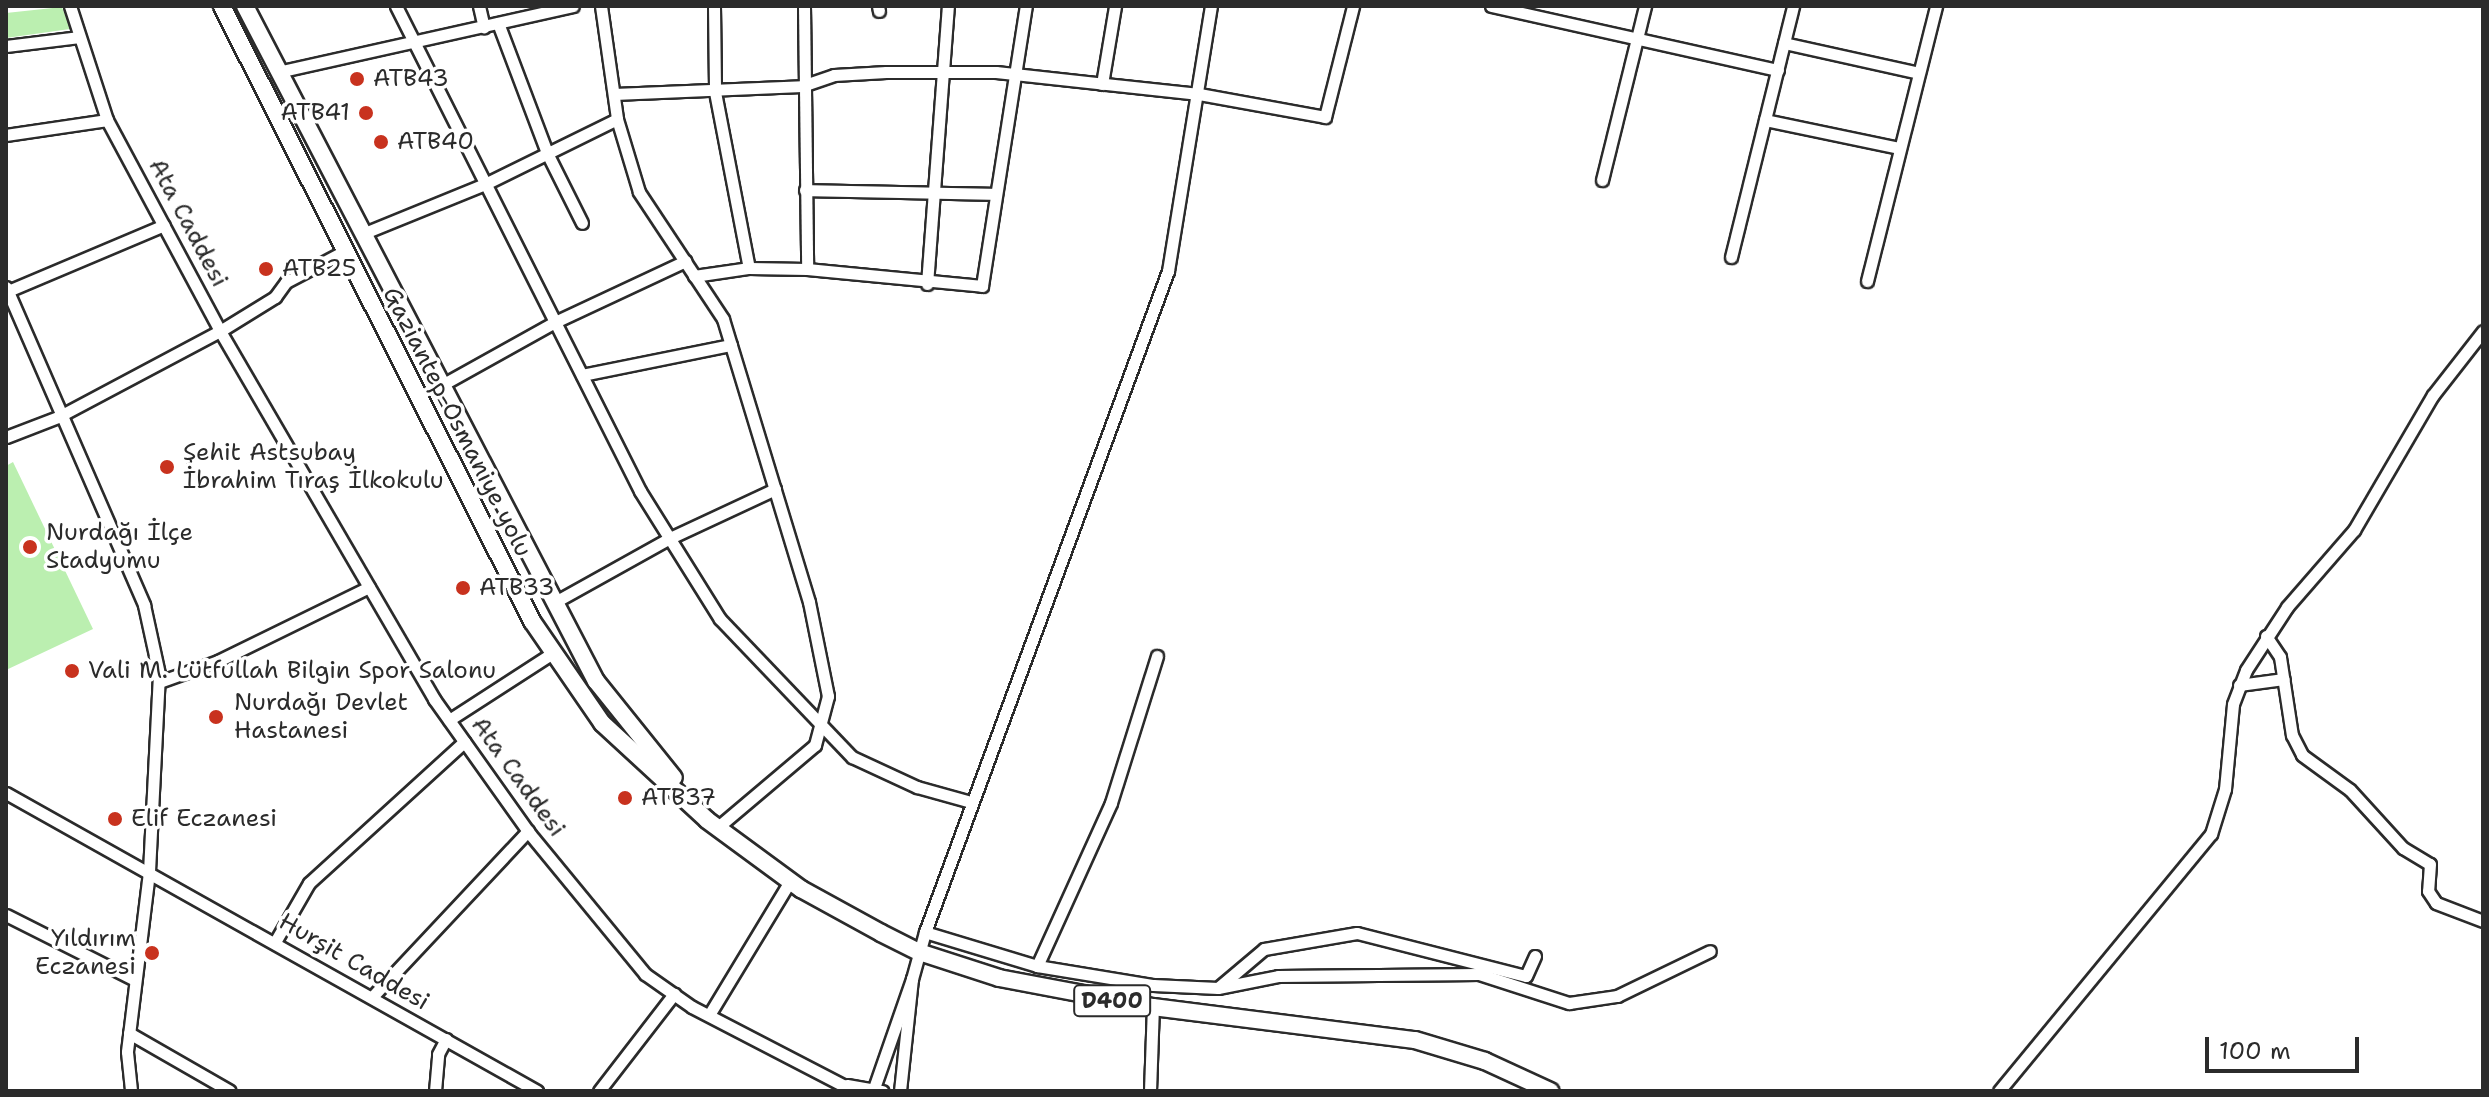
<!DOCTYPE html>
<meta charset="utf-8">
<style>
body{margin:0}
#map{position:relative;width:2489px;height:1097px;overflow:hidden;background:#fff;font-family:"Shantell Sans",sans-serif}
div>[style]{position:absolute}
.green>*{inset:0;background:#bbefb0}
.roads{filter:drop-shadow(2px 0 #2b2b2b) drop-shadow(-2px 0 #2b2b2b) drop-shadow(0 2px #2b2b2b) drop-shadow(0 -2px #2b2b2b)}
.minor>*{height:11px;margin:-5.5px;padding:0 5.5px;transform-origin:5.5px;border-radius:5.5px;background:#fff}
.highway>*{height:16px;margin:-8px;padding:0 8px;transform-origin:8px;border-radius:8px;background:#fff}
.dots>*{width:22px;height:22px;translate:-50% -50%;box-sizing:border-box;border:4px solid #fff;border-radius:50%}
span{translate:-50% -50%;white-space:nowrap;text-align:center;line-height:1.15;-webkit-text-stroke:7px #fff;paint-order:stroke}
.shield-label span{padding:2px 6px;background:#fff;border:2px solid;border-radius:6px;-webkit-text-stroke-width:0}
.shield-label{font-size:22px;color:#2b2b2b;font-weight:700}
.poi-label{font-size:24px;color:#2b2b2b}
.left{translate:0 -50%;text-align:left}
.right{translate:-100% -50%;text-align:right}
.street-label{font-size:24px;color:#2b2b2b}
.frame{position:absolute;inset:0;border:8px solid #2b2b2b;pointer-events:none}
.scale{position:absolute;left:2205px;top:1037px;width:154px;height:36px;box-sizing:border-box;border:4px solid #2b2b2b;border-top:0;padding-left:10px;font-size:24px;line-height:28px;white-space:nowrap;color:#2b2b2b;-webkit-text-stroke:6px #fff;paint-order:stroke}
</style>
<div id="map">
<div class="green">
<div style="clip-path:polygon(62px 7px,70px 29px,6px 38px,6px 13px)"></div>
<div style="clip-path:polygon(13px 462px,93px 629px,6px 670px,6px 466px)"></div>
</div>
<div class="roads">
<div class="minor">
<div style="left:70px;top:6px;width:120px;rotate:72deg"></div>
<div style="left:107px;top:120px;width:239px;rotate:61.8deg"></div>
<div style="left:220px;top:331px;width:426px;rotate:59.8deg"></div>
<div style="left:434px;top:699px;width:166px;rotate:54.6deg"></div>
<div style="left:530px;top:834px;width:181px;rotate:50.6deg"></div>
<div style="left:645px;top:974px;width:57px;rotate:35.1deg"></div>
<div style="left:692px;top:1007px;width:182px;rotate:27.4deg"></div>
<div style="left:396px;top:6px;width:543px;rotate:63.29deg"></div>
<div style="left:640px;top:491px;width:151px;rotate:58deg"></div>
<div style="left:720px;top:619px;width:191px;rotate:46.3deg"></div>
<div style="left:852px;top:757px;width:72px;rotate:24.8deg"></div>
<div style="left:917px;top:787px;width:56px;rotate:15.5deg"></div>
<div style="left:479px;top:6px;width:22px;rotate:77deg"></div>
<div style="left:601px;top:6px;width:114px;rotate:81.9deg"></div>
<div style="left:617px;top:119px;width:76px;rotate:73.2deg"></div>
<div style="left:639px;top:192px;width:152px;rotate:56.5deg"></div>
<div style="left:723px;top:319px;width:296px;rotate:73.1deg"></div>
<div style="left:809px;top:602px;width:96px;rotate:78.6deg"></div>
<div style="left:828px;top:696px;width:51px;rotate:104.9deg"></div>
<div style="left:815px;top:745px;width:127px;rotate:139.8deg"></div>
<div style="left:714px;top:6px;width:86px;rotate:89.3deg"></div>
<div style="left:715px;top:92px;width:179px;rotate:79.1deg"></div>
<div style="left:804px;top:6px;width:263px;rotate:89.3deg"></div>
<div style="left:807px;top:269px;width:176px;rotate:5.5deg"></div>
<div style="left:982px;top:286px;width:283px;rotate:-81.1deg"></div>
<div style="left:878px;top:6px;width:5px;rotate:79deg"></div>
<div style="left:1491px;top:6px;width:294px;rotate:12.6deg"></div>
<div style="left:498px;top:23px;width:139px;rotate:69.3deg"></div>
<div style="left:547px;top:153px;width:78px;rotate:63.4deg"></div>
<div style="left:1784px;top:43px;width:138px;rotate:12.5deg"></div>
<div style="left:6px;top:46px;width:74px;rotate:-7deg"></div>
<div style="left:278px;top:72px;width:302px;rotate:-12.6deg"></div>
<div style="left:1102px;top:84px;width:79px;rotate:-80.5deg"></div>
<div style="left:614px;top:94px;width:188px;rotate:-2.4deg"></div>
<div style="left:802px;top:86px;width:34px;rotate:-19deg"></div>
<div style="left:834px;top:75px;width:52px;rotate:-3.3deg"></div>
<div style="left:886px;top:72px;width:110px"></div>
<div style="left:996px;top:72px;width:204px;rotate:6.2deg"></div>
<div style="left:1199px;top:94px;width:128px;rotate:10.3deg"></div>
<div style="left:1325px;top:117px;width:114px;rotate:-75.8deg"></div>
<div style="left:1765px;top:120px;width:137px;rotate:11.8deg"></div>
<div style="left:6px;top:135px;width:102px;rotate:-8.4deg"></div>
<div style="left:1602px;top:180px;width:179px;rotate:-76.1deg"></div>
<div style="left:805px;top:190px;width:190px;rotate:1.2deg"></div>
<div style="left:362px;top:234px;width:133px;rotate:-22.1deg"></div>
<div style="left:485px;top:184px;width:147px;rotate:-26.2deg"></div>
<div style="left:1731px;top:257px;width:259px;rotate:-76.1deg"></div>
<div style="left:694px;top:276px;width:56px;rotate:-8.3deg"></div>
<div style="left:749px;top:268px;width:58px;rotate:1deg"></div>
<div style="left:1867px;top:281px;width:284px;rotate:-75.9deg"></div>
<div style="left:927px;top:284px;width:279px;rotate:-85.7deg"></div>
<div style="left:6px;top:287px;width:347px;rotate:66.5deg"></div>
<div style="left:144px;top:605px;width:71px;rotate:77.7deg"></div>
<div style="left:159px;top:674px;width:198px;rotate:92.9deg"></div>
<div style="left:149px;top:872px;width:181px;rotate:97deg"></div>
<div style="left:127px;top:1052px;width:39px;rotate:84deg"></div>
<div style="left:8px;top:291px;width:169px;rotate:-22.9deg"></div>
<div style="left:582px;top:375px;width:152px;rotate:-11.4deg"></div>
<div style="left:440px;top:386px;width:132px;rotate:-29.1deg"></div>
<div style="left:555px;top:322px;width:144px;rotate:-25.1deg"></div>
<div style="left:6px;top:437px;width:56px;rotate:-21deg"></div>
<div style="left:58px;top:417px;width:183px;rotate:-28deg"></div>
<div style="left:220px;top:331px;width:65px;rotate:-31.7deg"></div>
<div style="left:275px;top:297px;width:19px;rotate:-54deg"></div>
<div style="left:286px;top:282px;width:64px;rotate:-27.8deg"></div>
<div style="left:555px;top:602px;width:132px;rotate:-29.1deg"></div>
<div style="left:670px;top:538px;width:116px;rotate:-25deg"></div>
<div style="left:2266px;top:636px;width:25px;rotate:56deg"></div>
<div style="left:2280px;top:657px;width:79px;rotate:81.3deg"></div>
<div style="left:2292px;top:735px;width:22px;rotate:63deg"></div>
<div style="left:2302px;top:755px;width:59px;rotate:36.1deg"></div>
<div style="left:2350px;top:790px;width:79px;rotate:47.6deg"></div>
<div style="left:2403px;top:848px;width:31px;rotate:31deg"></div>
<div style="left:2430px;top:864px;width:27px;rotate:94deg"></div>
<div style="left:2428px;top:891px;width:14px;rotate:56deg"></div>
<div style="left:2436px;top:903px;width:50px;rotate:21deg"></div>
<div style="left:1157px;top:656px;width:154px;rotate:107.4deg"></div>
<div style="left:1111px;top:803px;width:179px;rotate:114.4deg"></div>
<div style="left:1037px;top:966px;width:118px;rotate:9.3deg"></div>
<div style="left:1153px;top:985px;width:65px;rotate:2.6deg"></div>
<div style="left:1218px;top:988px;width:61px;rotate:-11.3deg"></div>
<div style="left:1278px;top:976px;width:201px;rotate:-0.6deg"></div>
<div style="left:1479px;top:974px;width:95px;rotate:17.9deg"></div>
<div style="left:1569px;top:1003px;width:49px;rotate:-8.3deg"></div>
<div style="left:1617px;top:996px;width:103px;rotate:-25.8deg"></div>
<div style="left:159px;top:682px;width:63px;rotate:-19.6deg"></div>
<div style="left:218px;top:661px;width:168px;rotate:-26.1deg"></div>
<div style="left:2239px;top:685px;width:45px;rotate:-7.6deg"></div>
<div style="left:449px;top:720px;width:125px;rotate:-32.9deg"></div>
<div style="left:6px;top:793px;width:609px;rotate:29.3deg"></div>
<div style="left:6px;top:915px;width:142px;rotate:26.7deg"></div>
<div style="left:925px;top:932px;width:117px;rotate:16.9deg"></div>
<div style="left:275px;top:942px;width:68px;rotate:-60deg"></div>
<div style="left:309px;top:883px;width:210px;rotate:-42.3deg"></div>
<div style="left:1219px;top:987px;width:59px;rotate:-40.2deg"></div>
<div style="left:1264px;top:949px;width:94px;rotate:-9.8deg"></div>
<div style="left:1357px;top:933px;width:174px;rotate:14.3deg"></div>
<div style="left:1526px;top:976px;width:22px;rotate:-66deg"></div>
<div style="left:372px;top:997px;width:228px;rotate:-46.8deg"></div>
<div style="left:709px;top:1015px;width:157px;rotate:-58.8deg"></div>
<div style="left:129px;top:1033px;width:116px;rotate:29.9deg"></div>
<div style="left:847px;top:1085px;width:36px;rotate:10deg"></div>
<div style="left:435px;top:1091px;width:37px;rotate:-85deg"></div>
<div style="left:438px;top:1054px;width:17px;rotate:-62deg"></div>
<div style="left:599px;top:1091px;width:123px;rotate:-52.3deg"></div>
<div style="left:873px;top:1091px;width:119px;rotate:-70.8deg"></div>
<div style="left:900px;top:1091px;width:113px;rotate:-83.9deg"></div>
<div style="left:912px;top:979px;width:49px;rotate:-74.5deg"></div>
<div style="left:925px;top:932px;width:704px;rotate:-69.82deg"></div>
<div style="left:1168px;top:271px;width:268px;rotate:-80.8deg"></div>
<div style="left:1150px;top:1091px;width:84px;rotate:-88deg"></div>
<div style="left:1999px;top:1091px;width:333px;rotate:-50.5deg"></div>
<div style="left:2211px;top:834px;width:47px;rotate:-72.7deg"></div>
<div style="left:2225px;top:789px;width:85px;rotate:-84.6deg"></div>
<div style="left:2233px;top:704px;width:36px;rotate:-69deg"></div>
<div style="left:2246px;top:670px;width:75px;rotate:-56.9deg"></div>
<div style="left:2287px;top:607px;width:102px;rotate:-49deg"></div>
<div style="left:2354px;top:530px;width:156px;rotate:-59.7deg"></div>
<div style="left:2433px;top:395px;width:81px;rotate:-52deg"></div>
</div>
<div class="highway">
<div style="left:222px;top:6px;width:689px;rotate:63.25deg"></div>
<div style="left:532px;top:621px;width:124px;rotate:55.5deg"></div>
<div style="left:602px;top:723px;width:143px;rotate:42.7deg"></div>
<div style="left:707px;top:820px;width:117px;rotate:36.3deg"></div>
<div style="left:801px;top:889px;width:91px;rotate:28.8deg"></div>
<div style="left:881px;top:933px;width:42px;rotate:26.6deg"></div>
<div style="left:919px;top:952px;width:84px;rotate:18deg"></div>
<div style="left:999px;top:978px;width:157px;rotate:10.7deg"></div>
<div style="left:1153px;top:1007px;width:264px;rotate:7.2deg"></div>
<div style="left:1415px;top:1040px;width:73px;rotate:16.7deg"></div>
<div style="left:1485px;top:1061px;width:72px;rotate:24.8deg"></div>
<div style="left:245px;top:6px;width:761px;rotate:62.53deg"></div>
<div style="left:596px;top:681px;width:124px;rotate:51.2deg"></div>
</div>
</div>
<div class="dots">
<div style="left:357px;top:79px;background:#c8321e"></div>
<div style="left:366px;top:113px;background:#c8321e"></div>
<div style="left:381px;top:142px;background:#c8321e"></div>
<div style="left:266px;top:269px;background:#c8321e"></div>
<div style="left:167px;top:467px;background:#c8321e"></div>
<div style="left:30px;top:547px;background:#c8321e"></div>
<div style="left:463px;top:588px;background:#c8321e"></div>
<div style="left:72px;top:671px;background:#c8321e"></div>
<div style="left:216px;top:717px;background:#c8321e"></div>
<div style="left:625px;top:798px;background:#c8321e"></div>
<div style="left:115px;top:819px;background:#c8321e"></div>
<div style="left:152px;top:953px;background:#c8321e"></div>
</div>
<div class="shield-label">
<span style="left:1112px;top:1001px">D400</span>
</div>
<div class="poi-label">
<span class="left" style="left:373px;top:79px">ATB43</span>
<span class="right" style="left:350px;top:113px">ATB41</span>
<span class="left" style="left:397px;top:142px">ATB40</span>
<span class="left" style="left:282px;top:269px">ATB25</span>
<span class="left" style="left:183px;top:467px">Şehit Astsubay<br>İbrahim Tıraş İlkokulu</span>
<span class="left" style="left:46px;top:547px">Nurdağı İlçe<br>Stadyumu</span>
<span class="left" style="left:479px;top:588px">ATB33</span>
<span class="left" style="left:88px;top:671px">Vali M. Lütfullah Bilgin Spor Salonu</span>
<span class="left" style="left:234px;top:717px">Nurdağı Devlet<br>Hastanesi</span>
<span class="left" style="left:641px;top:798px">ATB37</span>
<span class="left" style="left:131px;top:819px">Elif Eczanesi</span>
<span class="right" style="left:136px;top:953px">Yıldırım<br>Eczanesi</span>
</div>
<div class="street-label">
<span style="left:188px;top:223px;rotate:62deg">Ata Caddesi</span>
<span style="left:457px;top:422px;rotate:63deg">Gaziantep-Osmaniye yolu</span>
<span style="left:518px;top:777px;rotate:54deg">Ata Caddesi</span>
<span style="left:354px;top:962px;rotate:30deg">Hurşit Caddesi</span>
</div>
<div class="frame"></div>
<div class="scale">100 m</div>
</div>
